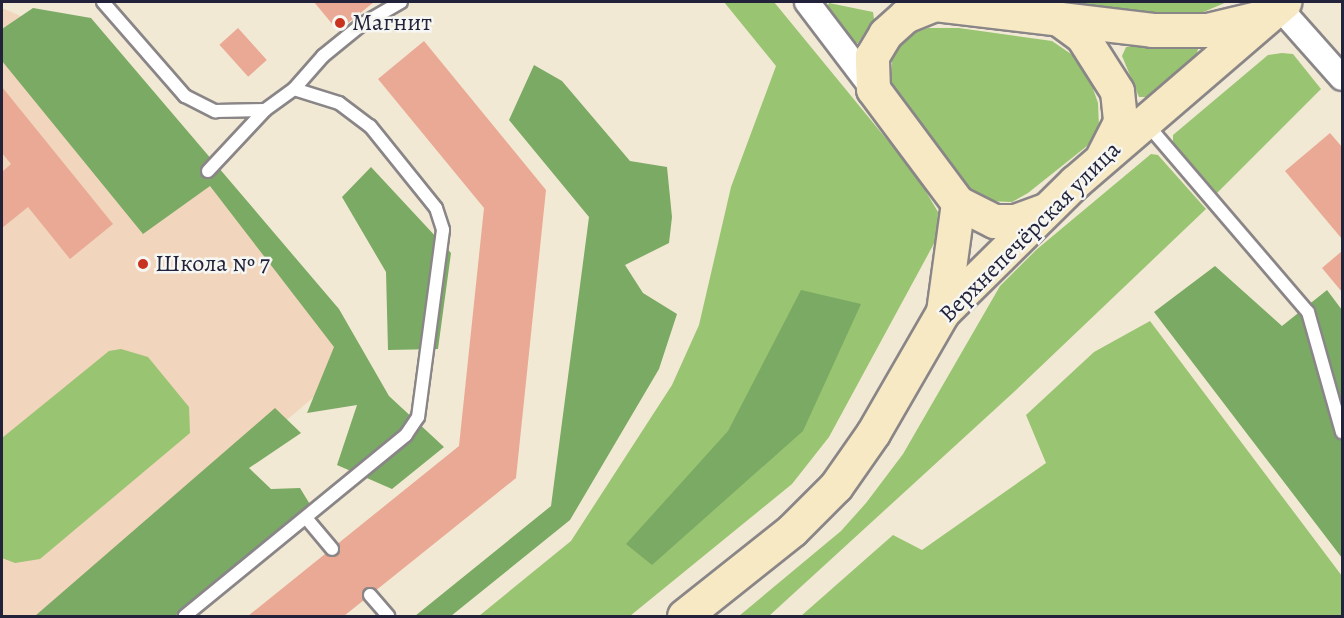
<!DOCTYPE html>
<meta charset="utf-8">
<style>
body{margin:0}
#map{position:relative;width:1344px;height:618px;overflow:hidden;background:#f2e9d5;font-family:Alegreya,serif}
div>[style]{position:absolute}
.built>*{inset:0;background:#f1d5bd}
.green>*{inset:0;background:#99c471}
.forest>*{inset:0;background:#7aaa63}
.building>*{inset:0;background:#e9a994;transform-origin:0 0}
.roads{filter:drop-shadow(2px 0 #8a8688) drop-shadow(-2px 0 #8a8688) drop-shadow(0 2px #8a8688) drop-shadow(0 -2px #8a8688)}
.lane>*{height:12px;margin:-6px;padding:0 6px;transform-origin:6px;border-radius:6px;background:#fff}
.street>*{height:24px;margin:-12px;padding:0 12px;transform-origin:12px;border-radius:12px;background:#fff}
.secondary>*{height:33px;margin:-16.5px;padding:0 16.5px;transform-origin:16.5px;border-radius:16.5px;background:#f6e9c3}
.dots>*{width:16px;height:16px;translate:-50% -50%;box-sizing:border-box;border:3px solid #f6f6f2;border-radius:50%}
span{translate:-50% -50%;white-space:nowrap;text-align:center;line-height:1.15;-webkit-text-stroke:5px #f6f6f2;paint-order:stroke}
.poi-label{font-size:24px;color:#22223b}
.left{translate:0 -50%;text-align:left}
.street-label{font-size:24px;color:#22223b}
.frame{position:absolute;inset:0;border:3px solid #22223b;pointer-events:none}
</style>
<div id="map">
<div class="built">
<div style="clip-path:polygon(2px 8px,88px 45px,362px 357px,52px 616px,2px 616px)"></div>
</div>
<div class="green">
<div style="clip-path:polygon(724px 2px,774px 2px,916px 175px,938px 212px,937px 238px,829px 437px,792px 484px,630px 616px,479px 616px,571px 541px,672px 385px,699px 325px,731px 187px,776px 66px)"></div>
<div style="clip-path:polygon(1039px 2px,1227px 2px,1201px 13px,1155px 17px)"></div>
<div style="clip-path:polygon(829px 3px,873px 12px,874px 19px,858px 43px,853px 43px,826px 9px)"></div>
<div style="clip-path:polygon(928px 28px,959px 28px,1052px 41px,1074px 56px,1090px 80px,1098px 103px,1099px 128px,1092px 142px,1028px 193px,1012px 202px,985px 201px,973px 192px,891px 88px,892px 60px,900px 46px,914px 33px)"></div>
<div style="clip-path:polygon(1190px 46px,1198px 49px,1196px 57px,1147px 97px,1139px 97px,1122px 56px,1126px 47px)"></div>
<div style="clip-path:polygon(1282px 53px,1293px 54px,1321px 89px,1217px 193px,1173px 142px,1173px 135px,1268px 55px)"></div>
<div style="clip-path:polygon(1151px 154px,1158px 155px,1206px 209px,1015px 391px,769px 616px,739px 616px,841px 531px,866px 503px,903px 454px,1000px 286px,1036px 250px)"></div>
<div style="clip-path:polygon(1150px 321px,1342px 576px,1342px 616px,801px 616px,893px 535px,922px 550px,1046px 463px,1026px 415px,1094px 352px)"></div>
<div style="clip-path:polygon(121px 349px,148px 357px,189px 407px,190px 433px,40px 559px,15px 563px,2px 558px,2px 438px,109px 351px)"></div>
</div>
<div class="forest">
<div style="clip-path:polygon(33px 8px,91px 18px,339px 309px,389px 396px,444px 447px,392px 489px,337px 465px,357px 405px,307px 413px,334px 347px,210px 186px,143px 234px,2px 61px,2px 29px)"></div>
<div style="clip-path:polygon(534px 65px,562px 81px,630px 161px,667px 167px,672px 217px,669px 243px,625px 265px,643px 293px,677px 314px,659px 369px,570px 520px,451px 616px,415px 616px,551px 506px,589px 217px,509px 120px)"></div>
<div style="clip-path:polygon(371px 167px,451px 253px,438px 349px,388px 350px,386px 272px,342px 197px)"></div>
<div style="clip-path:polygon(1215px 266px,1282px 326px,1327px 290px,1342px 310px,1342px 558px,1154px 312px)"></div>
<div style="clip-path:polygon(801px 290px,861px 304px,803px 431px,652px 565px,626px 544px,728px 431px)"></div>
<div style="clip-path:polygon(275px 408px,301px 433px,249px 468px,271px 489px,300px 488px,311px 506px,175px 616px,35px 616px)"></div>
</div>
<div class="building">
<div style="clip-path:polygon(314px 2px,374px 2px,338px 31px)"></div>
<div style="left:238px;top:28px;width:43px;height:25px;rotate:48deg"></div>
<div style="clip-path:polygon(424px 41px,546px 190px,516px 478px,344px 616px,248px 616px,459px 446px,484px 208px,378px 79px)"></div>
<div style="clip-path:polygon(2px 87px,113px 224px,70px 259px,28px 207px,2px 228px,2px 172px,11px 164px,2px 153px)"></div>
<div style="clip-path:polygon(1330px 133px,1342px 147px,1342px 239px,1285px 171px)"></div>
<div style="clip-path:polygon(1342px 251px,1342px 292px,1322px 268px)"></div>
</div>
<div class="roads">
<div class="lane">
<div style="left:103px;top:2px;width:125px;rotate:48.9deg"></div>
<div style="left:185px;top:96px;width:34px;rotate:27deg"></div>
<div style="left:215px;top:111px;width:50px;rotate:-1.1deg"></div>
<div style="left:265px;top:110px;width:36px;rotate:-36deg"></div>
<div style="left:294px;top:89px;width:47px;rotate:17.3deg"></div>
<div style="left:339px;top:103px;width:39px;rotate:37deg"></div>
<div style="left:370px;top:126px;width:105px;rotate:51.2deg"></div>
<div style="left:436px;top:208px;width:23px;rotate:72deg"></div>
<div style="left:443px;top:230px;width:189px;rotate:97.6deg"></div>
<div style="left:418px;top:417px;width:22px;rotate:124deg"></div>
<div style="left:406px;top:435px;width:286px;rotate:140.7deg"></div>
<div style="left:294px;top:89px;width:44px;rotate:-48.7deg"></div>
<div style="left:323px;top:56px;width:49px;rotate:-39.2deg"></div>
<div style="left:361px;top:25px;width:46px;rotate:-29.9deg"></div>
<div style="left:1145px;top:122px;width:250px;rotate:49.4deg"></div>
<div style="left:1308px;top:312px;width:125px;rotate:74.2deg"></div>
<div style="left:208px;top:171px;width:83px;rotate:-46.9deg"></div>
<div style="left:307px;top:519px;width:39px;rotate:50deg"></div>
<div style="left:370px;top:595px;width:28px;rotate:49deg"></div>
</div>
<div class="street">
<div style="left:807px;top:2px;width:109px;rotate:52.8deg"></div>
<div style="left:1278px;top:6px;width:96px;rotate:48.4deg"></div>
</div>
<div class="secondary">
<div style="left:1060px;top:20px;width:27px;rotate:36deg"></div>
<div style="left:1082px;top:36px;width:65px;rotate:57.5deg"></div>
<div style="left:1117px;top:91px;width:31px;rotate:84deg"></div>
<div style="left:1120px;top:122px;width:37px;rotate:117deg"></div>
<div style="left:1045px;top:210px;width:32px;rotate:160deg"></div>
<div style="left:1015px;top:221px;width:21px;rotate:180deg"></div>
<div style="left:994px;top:221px;width:40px;rotate:-153.4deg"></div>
<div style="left:958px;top:203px;width:142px;rotate:-126.7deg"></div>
<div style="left:873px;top:89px;width:33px;rotate:-92deg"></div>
<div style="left:872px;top:56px;width:26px;rotate:-59deg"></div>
<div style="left:885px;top:34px;width:27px;rotate:-42deg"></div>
<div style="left:905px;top:16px;width:32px;rotate:-22deg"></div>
<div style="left:935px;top:4px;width:219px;rotate:6.8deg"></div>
<div style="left:1152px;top:30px;width:55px"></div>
<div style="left:1207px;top:30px;width:56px;rotate:-13.5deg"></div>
<div style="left:943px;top:312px;width:110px;rotate:-82.2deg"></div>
<div style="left:684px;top:616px;width:138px;rotate:-38.5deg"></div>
<div style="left:792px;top:530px;width:62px;rotate:-45deg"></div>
<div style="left:836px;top:486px;width:65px;rotate:-55.1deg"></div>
<div style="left:873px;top:433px;width:140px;rotate:-60deg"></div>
<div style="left:943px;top:312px;width:185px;rotate:-44.6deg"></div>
<div style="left:1075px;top:182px;width:276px;rotate:-40.7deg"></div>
</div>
</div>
<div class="dots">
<div style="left:340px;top:23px;background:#c8321e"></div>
<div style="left:143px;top:264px;background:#c8321e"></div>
</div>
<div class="poi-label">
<span class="left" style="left:352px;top:23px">Магнит</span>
<span class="left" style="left:155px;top:264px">Школа № 7</span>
</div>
<div class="street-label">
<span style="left:1030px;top:232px;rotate:-45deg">Верхнепечёрская улица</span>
</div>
<div class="frame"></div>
</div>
